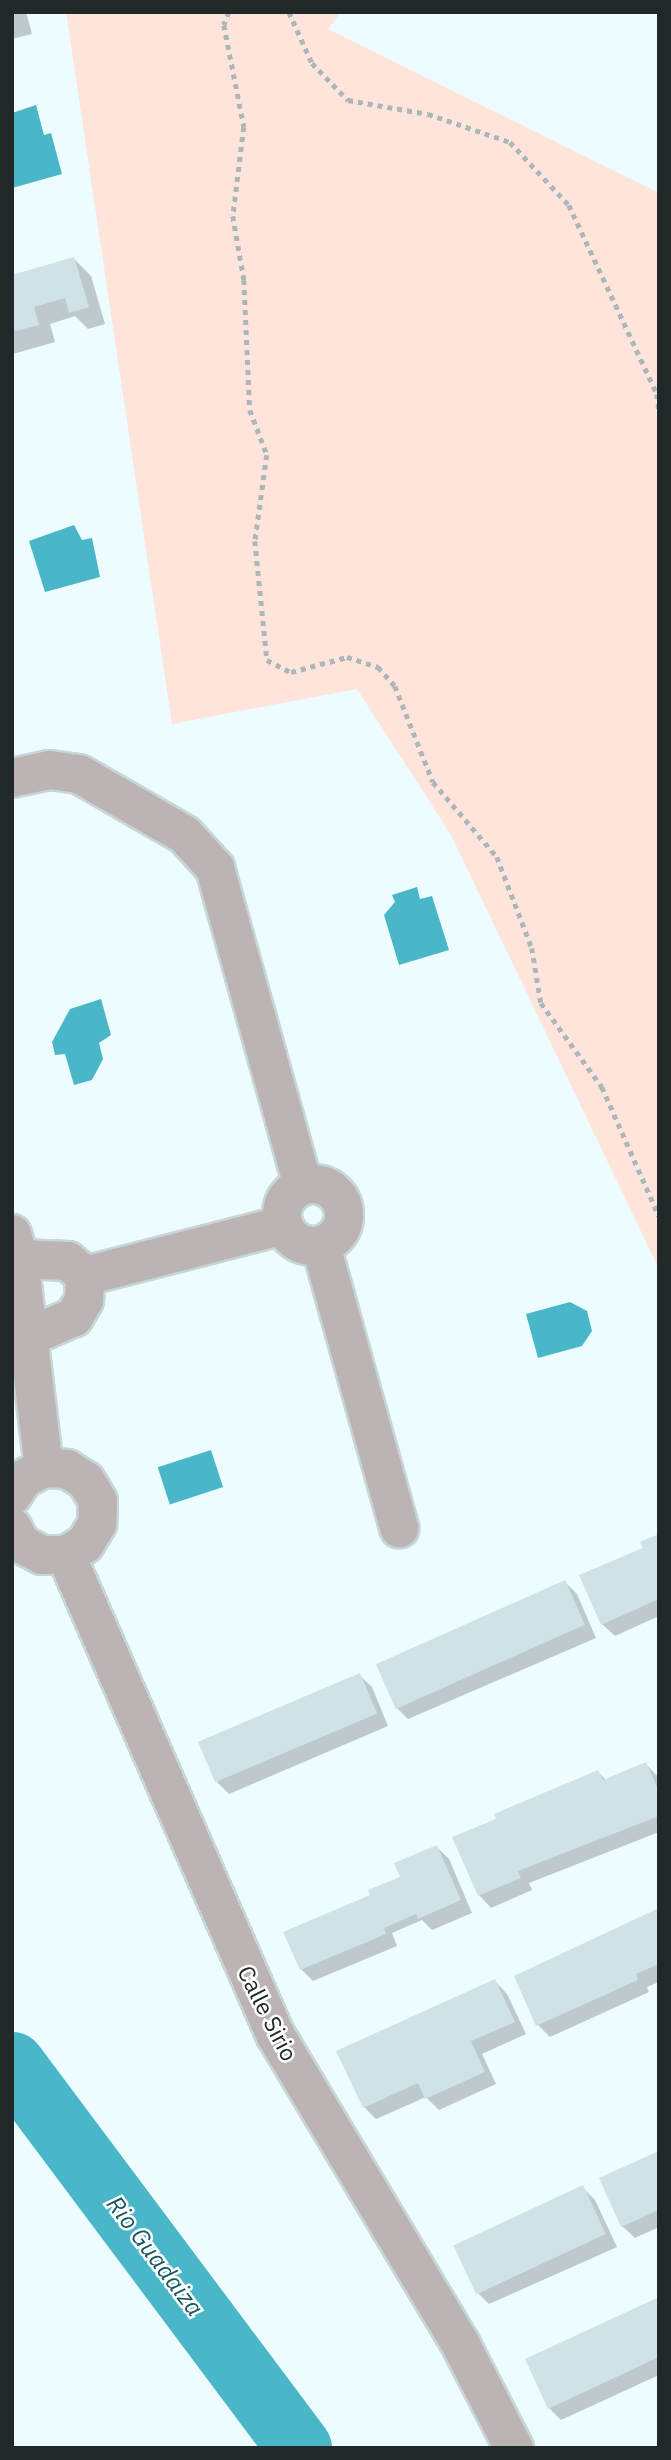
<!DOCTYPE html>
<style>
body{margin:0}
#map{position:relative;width:671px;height:2460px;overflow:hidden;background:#edfcff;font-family:"IBM Plex Sans",sans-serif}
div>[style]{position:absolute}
.green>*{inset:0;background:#ffe4dc}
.water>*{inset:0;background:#4ab7c8;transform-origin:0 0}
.shadow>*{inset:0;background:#0003}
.river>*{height:65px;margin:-32.5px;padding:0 32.5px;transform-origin:32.5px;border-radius:32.5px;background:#4ab7c8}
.building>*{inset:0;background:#cfe2e5;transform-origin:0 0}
.path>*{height:4.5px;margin-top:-2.25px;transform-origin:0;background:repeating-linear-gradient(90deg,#abb8ba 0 5px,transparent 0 10px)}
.roads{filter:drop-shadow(2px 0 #c8d6d8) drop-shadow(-2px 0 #c8d6d8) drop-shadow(0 2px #c8d6d8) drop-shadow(0 -2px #c8d6d8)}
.minor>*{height:38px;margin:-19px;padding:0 19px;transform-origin:19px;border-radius:19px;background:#bbb4b2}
.minor>.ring{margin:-19px;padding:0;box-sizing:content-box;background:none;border:38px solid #bbb4b2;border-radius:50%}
span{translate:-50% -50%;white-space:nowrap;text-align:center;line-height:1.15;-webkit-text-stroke:5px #fff;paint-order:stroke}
.street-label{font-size:23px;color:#212829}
.water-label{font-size:24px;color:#18555e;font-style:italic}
.frame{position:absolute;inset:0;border:14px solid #212829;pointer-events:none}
</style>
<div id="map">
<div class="green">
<div style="clip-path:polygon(66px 12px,341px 12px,328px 29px,659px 193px,659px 1269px,451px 835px,357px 689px,172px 724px)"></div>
</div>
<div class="water">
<div style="clip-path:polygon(36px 105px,44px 135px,51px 133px,62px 174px,12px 188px,12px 113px)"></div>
<div style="clip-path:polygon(74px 525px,82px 540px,92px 538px,100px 577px,45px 592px,29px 541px)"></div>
<div style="clip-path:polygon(417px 887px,420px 899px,432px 896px,449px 950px,399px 965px,384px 915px,395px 902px,392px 895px)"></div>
<div style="clip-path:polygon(101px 999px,111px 1035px,99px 1043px,103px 1059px,92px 1080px,74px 1085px,65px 1054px,55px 1055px,52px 1042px,70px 1009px)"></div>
<div style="clip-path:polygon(570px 1302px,587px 1311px,592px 1331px,582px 1346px,538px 1358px,526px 1314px)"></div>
<div style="left:211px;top:1450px;width:39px;height:56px;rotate:72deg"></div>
</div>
<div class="shadow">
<div style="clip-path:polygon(12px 12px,26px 12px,32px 34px,12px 39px)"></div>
<div style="clip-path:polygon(74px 259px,91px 276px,105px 324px,88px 329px,75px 316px,50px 324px,55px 342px,13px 354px,12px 277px)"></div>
<div style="clip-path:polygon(659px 1536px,659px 1616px,615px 1636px,602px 1624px,645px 1548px)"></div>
<div style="clip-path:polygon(565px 1582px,577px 1594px,596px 1638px,408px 1719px,396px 1707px)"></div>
<div style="clip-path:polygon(359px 1675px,372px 1687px,388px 1726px,229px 1794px,217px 1782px)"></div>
<div style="clip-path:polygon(646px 1764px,659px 1778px,659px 1832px,529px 1883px,532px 1890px,491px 1908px,479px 1895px,598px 1772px,606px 1780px)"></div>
<div style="clip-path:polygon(437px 1847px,449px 1859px,472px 1913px,432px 1930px,422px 1920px,392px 1933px,397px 1946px,313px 1981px,301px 1969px,372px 1896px,402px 1878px)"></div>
<div style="clip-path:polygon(659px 1911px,659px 1982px,647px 1987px,649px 1992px,550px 2037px,538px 2025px)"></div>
<div style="clip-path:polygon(495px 1981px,507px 1994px,526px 2034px,482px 2054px,496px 2084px,439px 2110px,426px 2097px,376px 2119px,364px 2107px)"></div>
<div style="clip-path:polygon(659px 2153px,659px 2227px,635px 2238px,622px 2226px)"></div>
<div style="clip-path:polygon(583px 2188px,595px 2200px,617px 2247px,489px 2304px,477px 2292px)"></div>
<div style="clip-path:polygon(659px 2299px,659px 2375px,561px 2420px,549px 2408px)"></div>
</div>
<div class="river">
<div style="left:12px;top:2064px;width:479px;rotate:53.2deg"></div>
</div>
<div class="building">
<div style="clip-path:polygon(74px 257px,89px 307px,69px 313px,65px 298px,34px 307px,39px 325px,12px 332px,12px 275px)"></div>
<div style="clip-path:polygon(659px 1534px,659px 1599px,601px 1625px,579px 1575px,643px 1548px,640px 1542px)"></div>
<div style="left:565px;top:1580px;width:49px;height:207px;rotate:66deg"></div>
<div style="left:360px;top:1673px;width:44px;height:176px;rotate:67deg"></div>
<div style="clip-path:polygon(646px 1762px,659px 1791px,659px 1816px,518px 1871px,521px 1878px,478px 1896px,452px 1837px,496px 1819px,494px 1814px,598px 1770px,603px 1780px)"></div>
<div style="clip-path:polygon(437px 1845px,461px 1900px,418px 1919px,416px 1914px,384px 1928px,386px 1934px,300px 1970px,283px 1932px,370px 1895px,368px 1890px,400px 1877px,394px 1863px)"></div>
<div style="clip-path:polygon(659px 1908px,659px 1964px,636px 1974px,638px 1980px,536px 2026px,514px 1976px)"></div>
<div style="clip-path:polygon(495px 1979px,515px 2022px,471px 2041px,485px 2072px,425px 2099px,418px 2083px,363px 2108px,336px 2051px)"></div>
<div style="clip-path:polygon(659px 2151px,659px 2210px,621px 2227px,599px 2178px)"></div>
<div style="left:583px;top:2185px;width:54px;height:143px;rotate:65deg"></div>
<div style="clip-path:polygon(659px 2297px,659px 2357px,548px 2409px,525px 2359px)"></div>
</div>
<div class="path">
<div style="left:229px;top:12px;width:14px;rotate:111deg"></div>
<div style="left:224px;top:25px;width:104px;rotate:78.9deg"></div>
<div style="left:244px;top:127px;width:90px;rotate:97deg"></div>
<div style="left:233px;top:216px;width:65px;rotate:80.2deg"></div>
<div style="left:244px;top:280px;width:130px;rotate:87.4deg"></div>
<div style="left:250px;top:410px;width:48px;rotate:69.3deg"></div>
<div style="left:267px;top:455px;width:87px;rotate:97.9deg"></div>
<div style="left:255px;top:541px;width:120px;rotate:84.2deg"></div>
<div style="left:267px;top:660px;width:27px;rotate:27deg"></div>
<div style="left:291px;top:672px;width:58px;rotate:-15deg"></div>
<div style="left:347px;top:657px;width:33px;rotate:18deg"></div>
<div style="left:378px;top:667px;width:25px;rotate:48deg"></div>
<div style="left:395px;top:686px;width:103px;rotate:68.4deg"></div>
<div style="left:433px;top:782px;width:99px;rotate:49.5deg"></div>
<div style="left:497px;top:857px;width:97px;rotate:69deg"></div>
<div style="left:532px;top:948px;width:56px;rotate:80.7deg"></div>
<div style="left:541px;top:1003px;width:104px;rotate:54deg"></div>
<div style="left:602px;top:1087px;width:141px;rotate:66.2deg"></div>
<div style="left:289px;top:12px;width:56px;rotate:65.7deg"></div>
<div style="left:312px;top:63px;width:52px;rotate:45.8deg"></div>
<div style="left:348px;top:100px;width:81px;rotate:9.9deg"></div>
<div style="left:428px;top:114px;width:87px;rotate:18.9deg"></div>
<div style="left:510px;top:142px;width:86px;rotate:46.9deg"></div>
<div style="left:569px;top:205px;width:208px;rotate:65deg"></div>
<div style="left:657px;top:394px;width:16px;rotate:83deg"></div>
</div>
<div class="roads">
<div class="minor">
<div style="left:12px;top:778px;width:39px;rotate:-12deg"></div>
<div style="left:50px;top:770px;width:29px;rotate:8deg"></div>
<div style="left:79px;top:774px;width:122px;rotate:29.9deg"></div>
<div style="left:185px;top:835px;width:45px;rotate:47.7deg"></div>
<div style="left:215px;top:868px;width:329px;rotate:74.5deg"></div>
<div class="ring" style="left:282px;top:1184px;width:24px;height:24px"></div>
<div style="left:12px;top:1234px;width:26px;rotate:74deg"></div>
<div style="left:19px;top:1259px;width:210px;rotate:83.2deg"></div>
<div style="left:321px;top:1246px;width:293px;rotate:74.5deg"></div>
<div style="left:19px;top:1259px;width:49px;rotate:2.3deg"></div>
<div style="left:68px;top:1261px;width:23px;rotate:41deg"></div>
<div style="left:85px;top:1276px;width:24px;rotate:92deg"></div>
<div style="left:84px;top:1300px;width:20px;rotate:120deg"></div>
<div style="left:74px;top:1317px;width:48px;rotate:156.6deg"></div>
<div style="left:85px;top:1276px;width:204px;rotate:-14.4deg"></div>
<div style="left:12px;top:1496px;width:20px;rotate:-57deg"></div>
<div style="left:23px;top:1479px;width:24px;rotate:-28deg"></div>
<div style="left:44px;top:1468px;width:23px;rotate:2deg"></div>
<div style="left:67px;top:1469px;width:22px;rotate:32deg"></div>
<div style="left:86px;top:1481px;width:23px;rotate:59deg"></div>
<div style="left:98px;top:1501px;width:23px;rotate:92deg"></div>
<div style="left:97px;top:1524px;width:23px;rotate:121deg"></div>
<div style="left:85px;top:1544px;width:22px;rotate:150deg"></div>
<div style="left:66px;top:1555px;width:24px;rotate:180deg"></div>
<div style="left:42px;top:1555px;width:24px;rotate:-152deg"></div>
<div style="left:21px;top:1544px;width:19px;rotate:-118deg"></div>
<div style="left:66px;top:1555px;width:523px;rotate:66.43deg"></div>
<div style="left:275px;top:2034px;width:362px;rotate:59.1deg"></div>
<div style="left:461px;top:2345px;width:116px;rotate:62.8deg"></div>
</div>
</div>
<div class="street-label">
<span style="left:268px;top:2013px;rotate:63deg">Calle Sirio</span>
</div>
<div class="water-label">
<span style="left:155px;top:2256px;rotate:53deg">Rio Guadaiza</span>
</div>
<div class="frame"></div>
</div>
